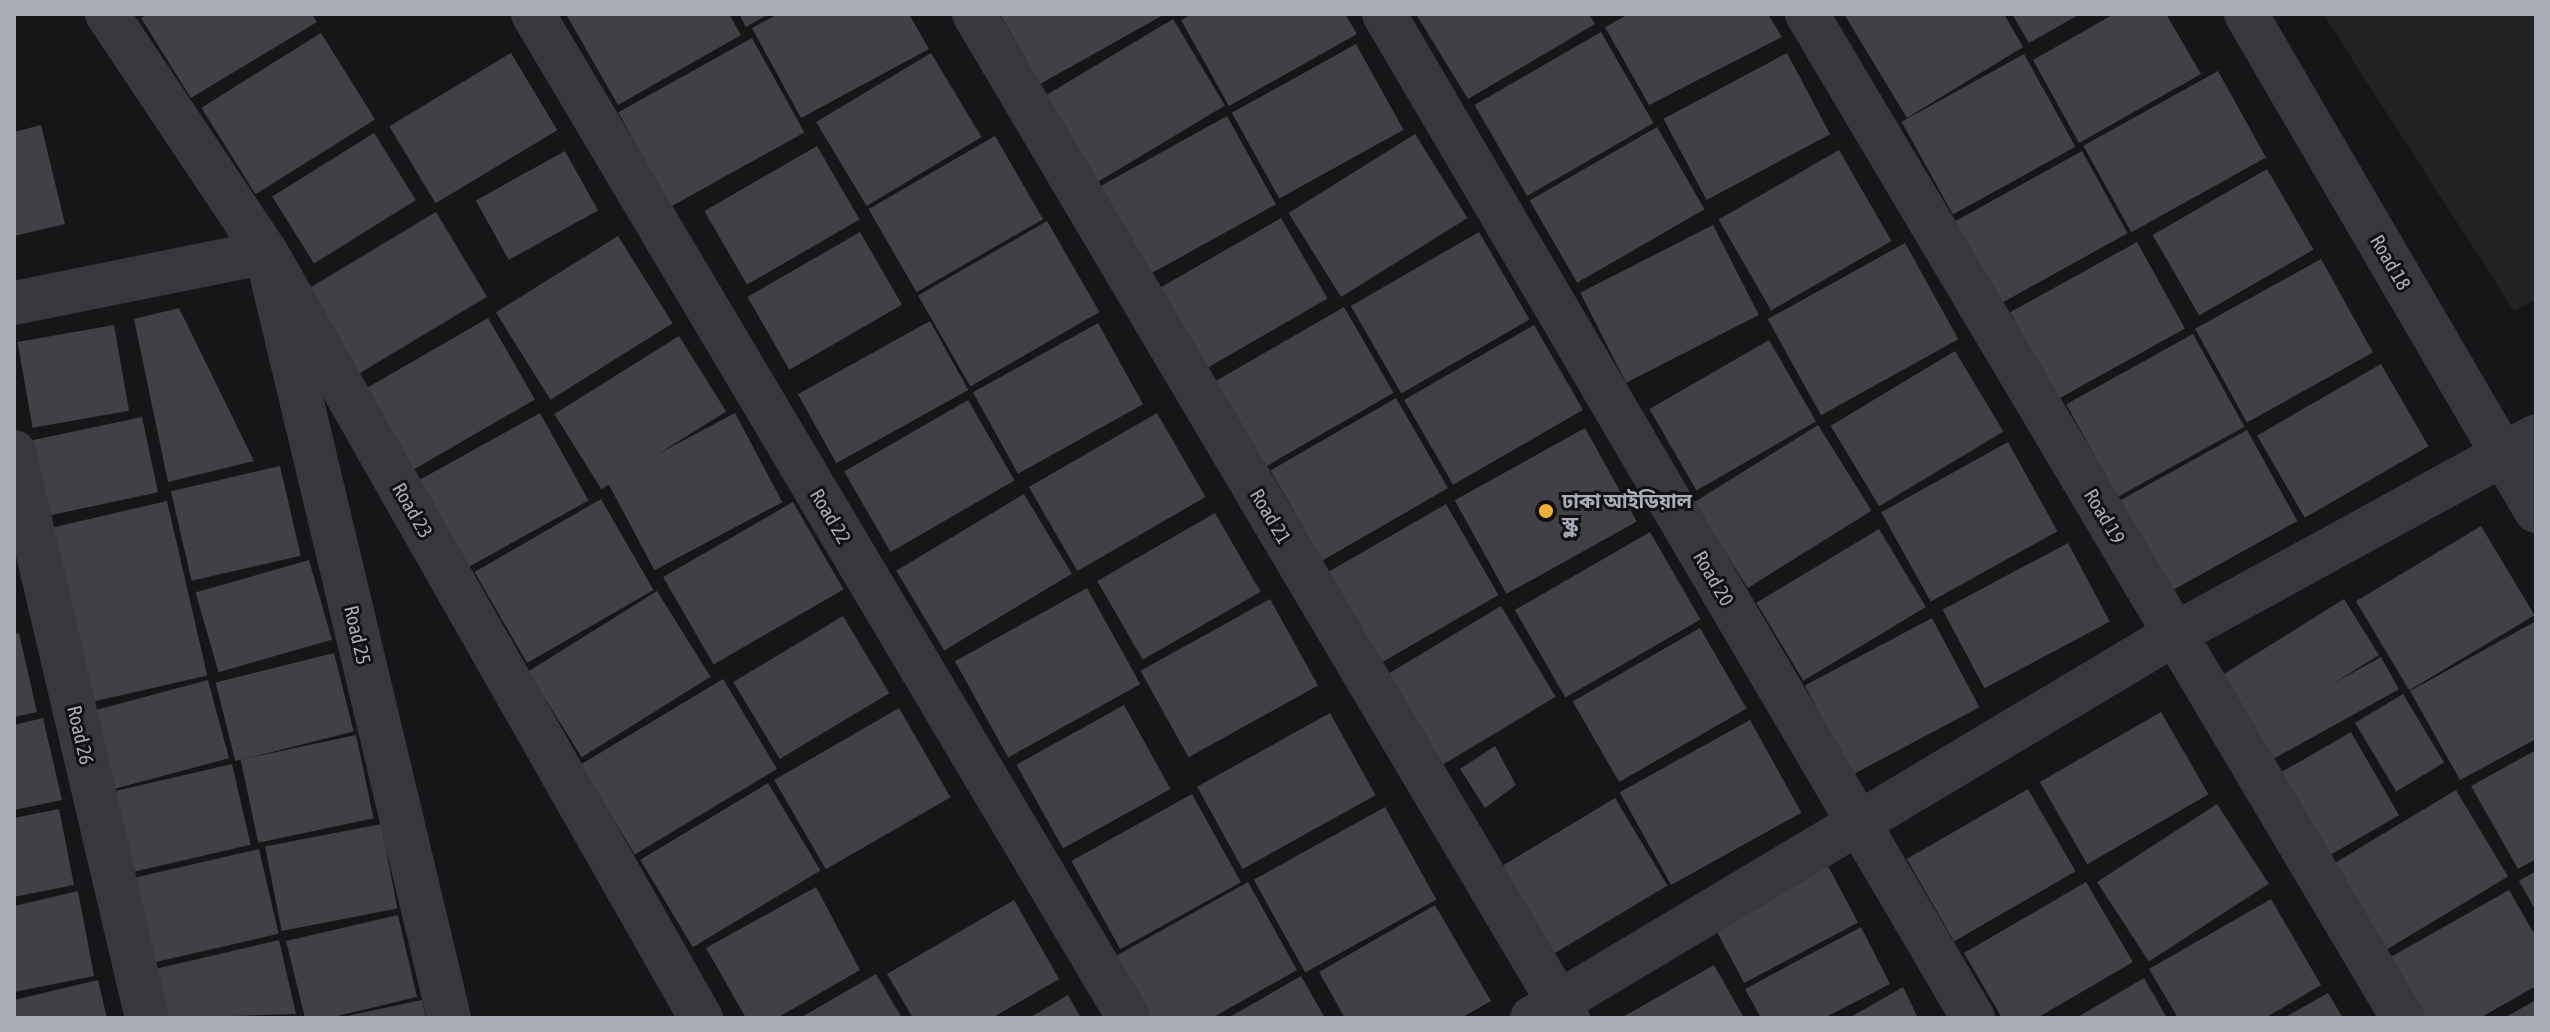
<!DOCTYPE html>
<meta charset="utf-8">
<style>
body{margin:0}
#map{position:relative;width:2550px;height:1032px;overflow:hidden;background:#161618;font-family:"Asap Condensed","Noto Sans Bengali",sans-serif}
div>[style]{position:absolute}
.built>*{inset:0;background:#222225}
.building>*{inset:0;background:#404145;transform-origin:0 0}
.minor>*{height:44px;margin:-22px;padding:0 22px;transform-origin:22px;border-radius:22px;background:#37383d}
.dots>*{width:22px;height:22px;translate:-50% -50%;box-sizing:border-box;border:4px solid #111113;border-radius:50%}
span{translate:-50% -50%;white-space:nowrap;text-align:center;line-height:1.15;-webkit-text-stroke:6px #111113;paint-order:stroke}
.street-label{font-size:20px;color:#a8adb8}
.poi-label{font-size:20px;color:#a8adb8;font-weight:700}
.left{translate:0 -50%;text-align:left}
.frame{position:absolute;inset:0;border:16px solid #a8adb8;pointer-events:none}
</style>
<div id="map">
<div class="built">
<div style="clip-path:polygon(2323px 14px,2536px 14px,2536px 299px,2514px 311px)"></div>
</div>
<div class="building">
<div style="clip-path:polygon(148px 14px,312px 14px,317px 22px,191px 98px,141px 18px)"></div>
<div style="clip-path:polygon(571px 14px,729px 14px,741px 35px,618px 105px,567px 16px)"></div>
<div style="clip-path:polygon(739px 14px,769px 14px,746px 27px)"></div>
<div style="clip-path:polygon(778px 14px,909px 14px,929px 49px,801px 118px,752px 28px)"></div>
<div style="clip-path:polygon(1000px 14px,1165px 14px,1040px 84px)"></div>
<div style="clip-path:polygon(1192px 14px,1345px 14px,1357px 34px,1229px 106px,1181px 20px)"></div>
<div style="clip-path:polygon(1416px 14px,1589px 14px,1595px 24px,1468px 99px)"></div>
<div style="clip-path:polygon(1629px 14px,1768px 14px,1782px 37px,1649px 105px,1605px 27px)"></div>
<div style="clip-path:polygon(1844px 14px,2004px 14px,2023px 47px,1907px 118px)"></div>
<div style="clip-path:polygon(2012px 14px,2080px 14px,2029px 43px)"></div>
<div style="clip-path:polygon(2114px 14px,2166px 14px,2201px 74px,2079px 143px,2033px 60px)"></div>
<div style="left:1173px;top:19px;width:101px;height:151px;rotate:59deg"></div>
<div style="left:1601px;top:32px;width:105px;height:146px;rotate:60deg"></div>
<div style="left:321px;top:33px;width:102px;height:141px;rotate:58deg"></div>
<div style="left:752px;top:38px;width:108px;height:153px;rotate:61deg"></div>
<div style="left:1356px;top:44px;width:98px;height:142px;rotate:61deg"></div>
<div style="left:511px;top:53px;width:90px;height:142px;rotate:59deg"></div>
<div style="left:931px;top:53px;width:98px;height:134px;rotate:59deg"></div>
<div style="left:1787px;top:53px;width:92px;height:140px;rotate:62deg"></div>
<div style="left:2024px;top:54px;width:106px;height:140px;rotate:61deg"></div>
<div style="left:2218px;top:71px;width:99px;height:154px;rotate:61deg"></div>
<div style="left:1227px;top:116px;width:101px;height:146px;rotate:61deg"></div>
<div style="clip-path:polygon(41px 125px,65px 224px,14px 236px,14px 132px)"></div>
<div style="left:1657px;top:127px;width:95px;height:147px;rotate:60deg"></div>
<div style="left:374px;top:133px;width:79px;height:120px;rotate:58deg"></div>
<div style="left:1415px;top:134px;width:99px;height:149px;rotate:58deg"></div>
<div style="left:995px;top:136px;width:96px;height:146px;rotate:60deg"></div>
<div style="left:817px;top:146px;width:85px;height:130px;rotate:60deg"></div>
<div style="left:1839px;top:150px;width:105px;height:139px;rotate:60deg"></div>
<div style="left:565px;top:151px;width:68px;height:102px;rotate:61deg"></div>
<div style="left:2082px;top:151px;width:94px;height:145px;rotate:61deg"></div>
<div style="left:2267px;top:169px;width:93px;height:132px;rotate:60deg"></div>
<div style="left:436px;top:212px;width:99px;height:150px;rotate:59deg"></div>
<div style="left:1281px;top:218px;width:93px;height:141px;rotate:60deg"></div>
<div style="left:1047px;top:221px;width:105px;height:149px;rotate:60deg"></div>
<div style="left:1713px;top:225px;width:101px;height:149px;rotate:63deg"></div>
<div style="left:860px;top:232px;width:84px;height:130px;rotate:60deg"></div>
<div style="left:1479px;top:232px;width:101px;height:148px;rotate:60deg"></div>
<div style="left:618px;top:236px;width:103px;height:144px;rotate:58deg"></div>
<div style="left:2137px;top:242px;width:99px;height:145px;rotate:61deg"></div>
<div style="left:1905px;top:243px;width:110px;height:157px;rotate:61deg"></div>
<div style="left:2321px;top:259px;width:107px;height:144px;rotate:61deg"></div>
<div style="left:1344px;top:307px;width:99px;height:152px;rotate:60deg"></div>
<div style="clip-path:polygon(179px 308px,254px 461px,168px 482px,134px 319px)"></div>
<div style="left:488px;top:318px;width:94px;height:140px;rotate:60deg"></div>
<div style="left:930px;top:321px;width:79px;height:151px;rotate:61deg"></div>
<div style="left:1098px;top:323px;width:93px;height:143px;rotate:61deg"></div>
<div style="left:114px;top:325px;width:87px;height:98px;rotate:80deg"></div>
<div style="left:1534px;top:325px;width:98px;height:150px;rotate:60deg"></div>
<div style="left:2193px;top:334px;width:106px;height:145px;rotate:61deg"></div>
<div style="left:679px;top:336px;width:89px;height:147px;rotate:58deg"></div>
<div style="left:1769px;top:340px;width:94px;height:138px;rotate:60deg"></div>
<div style="left:1955px;top:351px;width:94px;height:145px;rotate:59deg"></div>
<div style="left:2381px;top:364px;width:95px;height:143px;rotate:60deg"></div>
<div style="left:1396px;top:398px;width:104px;height:145px;rotate:60deg"></div>
<div style="left:968px;top:400px;width:93px;height:143px;rotate:60deg"></div>
<div style="left:540px;top:413px;width:100px;height:137px;rotate:61deg"></div>
<div style="left:735px;top:413px;width:101px;height:145px;rotate:62deg"></div>
<div style="left:1157px;top:413px;width:97px;height:148px;rotate:60deg"></div>
<div style="left:142px;top:417px;width:77px;height:116px;rotate:78deg"></div>
<div style="left:1818px;top:425px;width:101px;height:146px;rotate:58deg"></div>
<div style="left:1585px;top:428px;width:107px;height:149px;rotate:61deg"></div>
<div style="left:2247px;top:430px;width:104px;height:150px;rotate:61deg"></div>
<div style="left:2008px;top:442px;width:102px;height:145px;rotate:61deg"></div>
<div style="left:280px;top:466px;width:92px;height:112px;rotate:77deg"></div>
<div style="left:1024px;top:494px;width:93px;height:149px;rotate:59deg"></div>
<div style="left:601px;top:499px;width:105px;height:146px;rotate:60deg"></div>
<div style="left:167px;top:501px;width:179px;height:122px;rotate:77deg"></div>
<div style="left:793px;top:502px;width:101px;height:150px;rotate:60deg"></div>
<div style="left:1446px;top:504px;width:105px;height:140px;rotate:60deg"></div>
<div style="left:1215px;top:513px;width:91px;height:136px;rotate:60deg"></div>
<div style="left:2481px;top:526px;width:104px;height:146px;rotate:59deg"></div>
<div style="left:1879px;top:529px;width:91px;height:143px;rotate:59deg"></div>
<div style="left:1650px;top:532px;width:101px;height:156px;rotate:60deg"></div>
<div style="left:2068px;top:543px;width:89px;height:142px;rotate:62deg"></div>
<div style="left:309px;top:560px;width:83px;height:118px;rotate:74deg"></div>
<div style="left:1087px;top:588px;width:110px;height:151px;rotate:61deg"></div>
<div style="left:657px;top:591px;width:101px;height:152px;rotate:58deg"></div>
<div style="left:1270px;top:599px;width:99px;height:148px;rotate:61deg"></div>
<div style="left:2344px;top:599px;width:66px;height:146px;rotate:58deg"></div>
<div style="left:1501px;top:606px;width:106px;height:144px;rotate:59deg"></div>
<div style="left:843px;top:616px;width:90px;height:128px;rotate:59deg"></div>
<div style="left:1932px;top:618px;width:101px;height:144px;rotate:62deg"></div>
<div style="clip-path:polygon(2536px 621px,2536px 739px,2460px 780px,2410px 691px)"></div>
<div style="left:1700px;top:628px;width:93px;height:147px;rotate:60deg"></div>
<div style="clip-path:polygon(19px 633px,37px 712px,14px 717px,14px 634px)"></div>
<div style="left:334px;top:653px;width:81px;height:122px;rotate:76deg"></div>
<div style="left:2381px;top:657px;width:37px;height:147px;rotate:61deg"></div>
<div style="left:723px;top:679px;width:105px;height:166px;rotate:59deg"></div>
<div style="left:208px;top:680px;width:81px;height:121px;rotate:75deg"></div>
<div style="left:2403px;top:694px;width:80px;height:56px;rotate:59deg"></div>
<div style="left:1124px;top:705px;width:96px;height:123px;rotate:61deg"></div>
<div style="left:899px;top:708px;width:103px;height:144px;rotate:60deg"></div>
<div style="left:2161px;top:712px;width:95px;height:140px;rotate:60deg"></div>
<div style="left:1330px;top:713px;width:94px;height:152px;rotate:61deg"></div>
<div style="clip-path:polygon(43px 718px,62px 800px,14px 810px,14px 725px)"></div>
<div style="left:1750px;top:720px;width:106px;height:149px;rotate:61deg"></div>
<div style="left:2351px;top:732px;width:96px;height:86px;rotate:60deg"></div>
<div style="left:356px;top:735px;width:85px;height:118px;rotate:78deg"></div>
<div style="clip-path:polygon(1495px 746px,1516px 785px,1485px 808px,1460px 769px)"></div>
<div style="clip-path:polygon(2536px 750px,2536px 859px,2518px 869px,2471px 786px)"></div>
<div style="left:232px;top:764px;width:83px;height:122px;rotate:77deg"></div>
<div style="left:768px;top:783px;width:102px;height:149px;rotate:59deg"></div>
<div style="left:2028px;top:789px;width:95px;height:140px;rotate:60deg"></div>
<div style="left:2456px;top:790px;width:101px;height:144px;rotate:59deg"></div>
<div style="left:1192px;top:794px;width:101px;height:138px;rotate:61deg"></div>
<div style="left:1615px;top:798px;width:102px;height:145px;rotate:59deg"></div>
<div style="left:2217px;top:804px;width:95px;height:143px;rotate:57deg"></div>
<div style="left:1385px;top:807px;width:106px;height:150px;rotate:61deg"></div>
<div style="clip-path:polygon(59px 809px,74px 885px,14px 897px,14px 818px)"></div>
<div style="left:381px;top:824px;width:86px;height:118px;rotate:79deg"></div>
<div style="left:259px;top:849px;width:87px;height:128px;rotate:77deg"></div>
<div style="left:1828px;top:866px;width:64px;height:129px;rotate:62deg"></div>
<div style="clip-path:polygon(2536px 871px,2536px 911px,2519px 881px)"></div>
<div style="clip-path:polygon(1248px 882px,1297px 970px,1212px 1018px,1149px 1018px,1114px 957px)"></div>
<div style="clip-path:polygon(2086px 882px,2133px 962px,2037px 1018px,2002px 1018px,1964px 953px)"></div>
<div style="clip-path:polygon(816px 887px,860px 970px,777px 1018px,746px 1018px,706px 948px)"></div>
<div style="clip-path:polygon(2509px 890px,2536px 937px,2536px 986px,2480px 1018px,2424px 1018px,2389px 958px)"></div>
<div style="clip-path:polygon(78px 891px,94px 976px,14px 992px,14px 906px)"></div>
<div style="clip-path:polygon(2271px 899px,2321px 985px,2265px 1018px,2178px 1018px,2149px 969px)"></div>
<div style="clip-path:polygon(1014px 900px,1059px 979px,992px 1018px,913px 1018px,887px 974px)"></div>
<div style="clip-path:polygon(1435px 905px,1491px 1001px,1461px 1018px,1345px 1018px,1319px 972px)"></div>
<div style="clip-path:polygon(398px 915px,417px 997px,329px 1018px,305px 1018px,286px 941px)"></div>
<div style="clip-path:polygon(1861px 927px,1890px 984px,1824px 1018px,1761px 1018px,1745px 989px)"></div>
<div style="clip-path:polygon(279px 940px,296px 1014px,167px 1018px,155px 969px)"></div>
<div style="clip-path:polygon(1714px 965px,1744px 1018px,1621px 1018px)"></div>
<div style="clip-path:polygon(876px 974px,902px 1018px,800px 1018px)"></div>
<div style="clip-path:polygon(1301px 976px,1325px 1018px,1228px 1018px)"></div>
<div style="clip-path:polygon(2144px 978px,2167px 1018px,2076px 1018px)"></div>
<div style="clip-path:polygon(98px 980px,107px 1018px,14px 1018px,14px 1000px)"></div>
<div style="clip-path:polygon(1903px 987px,1918px 1018px,1849px 1018px)"></div>
<div style="clip-path:polygon(2328px 993px,2343px 1018px,2284px 1018px)"></div>
<div style="clip-path:polygon(1068px 995px,1081px 1018px,1029px 1018px)"></div>
<div style="clip-path:polygon(422px 1000px,426px 1018px,342px 1018px,342px 1017px)"></div>
<div style="clip-path:polygon(2536px 1000px,2536px 1018px,2504px 1018px)"></div>
</div>
<div class="minor">
<div style="left:107px;top:14px;width:286px;rotate:56.3deg"></div>
<div style="left:266px;top:252px;width:881px;rotate:60.41deg"></div>
<div style="left:533px;top:14px;width:1168px;rotate:59.31deg"></div>
<div style="left:974px;top:14px;width:1167px;rotate:59.39deg"></div>
<div style="left:1384px;top:14px;width:1164px;rotate:59.6deg"></div>
<div style="left:1807px;top:14px;width:1168px;rotate:59.31deg"></div>
<div style="left:2246px;top:14px;width:575px;rotate:59.74deg"></div>
<div style="left:14px;top:303px;width:257px;rotate:-11.4deg"></div>
<div style="left:266px;top:252px;width:788px;rotate:76.56deg"></div>
<div style="left:14px;top:452px;width:581px;rotate:76.78deg"></div>
<div style="left:1532px;top:1018px;width:749px;rotate:-30.85deg"></div>
<div style="left:2175px;top:634px;width:412px;rotate:-28.7deg"></div>
</div>
<div class="dots">
<div style="left:1546px;top:511px;background:#f2b134"></div>
</div>
<div class="street-label">
<span style="left:2391px;top:262px;rotate:60deg">Road 18</span>
<span style="left:413px;top:510px;rotate:60deg">Road 23</span>
<span style="left:831px;top:516px;rotate:59deg">Road 22</span>
<span style="left:1271px;top:516px;rotate:59deg">Road 21</span>
<span style="left:2105px;top:516px;rotate:59deg">Road 19</span>
<span style="left:1714px;top:578px;rotate:60deg">Road 20</span>
<span style="left:358px;top:635px;rotate:77deg">Road 25</span>
<span style="left:81px;top:735px;rotate:77deg">Road 26</span>
</div>
<div class="poi-label">
<span class="left" style="left:1562px;top:512px">ঢাকা আইডিয়াল<br>স্কুল</span>
</div>
<div class="frame"></div>
</div>
